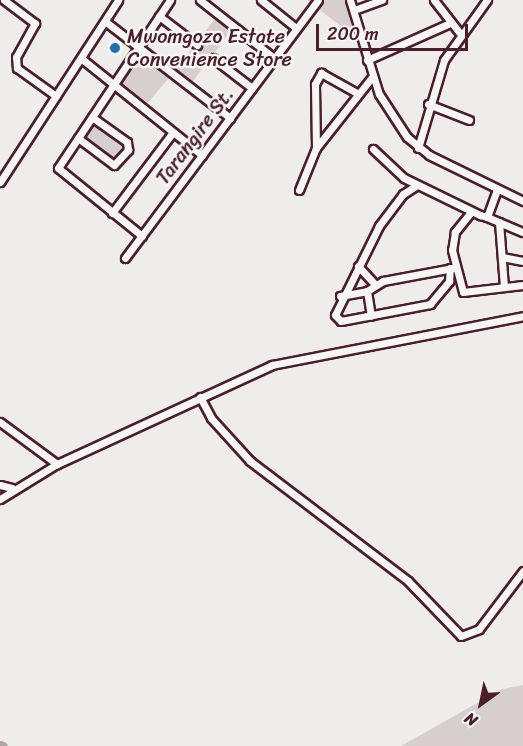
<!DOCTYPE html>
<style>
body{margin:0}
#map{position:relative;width:523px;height:746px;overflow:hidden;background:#efedea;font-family:Sriracha,sans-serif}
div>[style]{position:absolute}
.green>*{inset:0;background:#d7cfce;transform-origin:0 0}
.river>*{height:9px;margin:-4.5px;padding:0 4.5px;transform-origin:4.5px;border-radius:4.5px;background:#b4a4a5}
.roads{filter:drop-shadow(2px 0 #4a1f2b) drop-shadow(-2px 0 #4a1f2b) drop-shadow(0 2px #4a1f2b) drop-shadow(0 -2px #4a1f2b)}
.minor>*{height:7px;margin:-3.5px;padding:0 3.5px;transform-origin:3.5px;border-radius:3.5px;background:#f6f6f2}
.dots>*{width:16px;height:16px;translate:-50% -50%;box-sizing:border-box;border:3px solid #f6f6f2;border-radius:50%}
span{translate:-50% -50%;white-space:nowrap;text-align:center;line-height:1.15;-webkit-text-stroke:5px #f6f6f2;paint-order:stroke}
.poi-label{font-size:20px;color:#4a1f2b}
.left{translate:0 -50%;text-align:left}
.street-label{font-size:20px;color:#4a1f2b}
.north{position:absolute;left:451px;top:674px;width:60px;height:60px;-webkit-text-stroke:4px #f6f6f2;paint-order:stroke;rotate:213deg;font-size:16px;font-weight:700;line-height:24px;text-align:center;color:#4a1f2b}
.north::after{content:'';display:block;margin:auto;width:21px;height:27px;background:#4a1f2b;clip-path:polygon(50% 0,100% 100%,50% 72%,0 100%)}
.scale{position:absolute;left:316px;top:24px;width:152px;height:27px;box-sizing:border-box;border:3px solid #4a1f2b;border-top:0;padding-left:8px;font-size:18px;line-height:21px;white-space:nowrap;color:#4a1f2b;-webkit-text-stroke:4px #f6f6f2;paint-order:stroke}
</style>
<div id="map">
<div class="green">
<div style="clip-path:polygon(307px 0,346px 0,354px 36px,334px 21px)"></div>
<div style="left:217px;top:16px;width:20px;height:72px;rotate:37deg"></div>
<div style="left:141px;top:52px;width:38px;height:39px;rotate:40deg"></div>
<div style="left:95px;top:121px;width:39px;height:22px;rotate:38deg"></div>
<div style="clip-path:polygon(523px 685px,523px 746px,401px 746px,502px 689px)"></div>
</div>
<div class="river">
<div style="left:0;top:745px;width:3px;rotate:18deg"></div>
</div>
<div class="roads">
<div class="minor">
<div style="left:4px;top:0;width:39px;rotate:37deg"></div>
<div style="left:35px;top:23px;width:39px;rotate:119deg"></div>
<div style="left:16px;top:57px;width:11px;rotate:85deg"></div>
<div style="left:17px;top:68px;width:48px;rotate:35.7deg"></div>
<div style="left:200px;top:0;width:94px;rotate:38.1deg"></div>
<div style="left:261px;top:0;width:45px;rotate:38.7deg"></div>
<div style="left:350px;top:0;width:98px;rotate:72.9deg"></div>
<div style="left:379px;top:94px;width:51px;rotate:56.9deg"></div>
<div style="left:407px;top:137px;width:28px;rotate:39deg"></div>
<div style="left:429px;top:155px;width:105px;rotate:26.1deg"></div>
<div style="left:434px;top:0;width:41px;rotate:52deg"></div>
<div style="left:354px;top:10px;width:30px;rotate:-20deg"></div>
<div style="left:159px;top:16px;width:48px;rotate:37.3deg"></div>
<div style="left:106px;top:22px;width:157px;rotate:37.7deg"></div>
<div style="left:213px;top:58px;width:49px;rotate:37.6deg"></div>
<div style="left:82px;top:59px;width:154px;rotate:38.7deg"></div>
<div style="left:367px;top:60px;width:89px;rotate:-24deg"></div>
<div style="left:428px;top:104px;width:44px;rotate:21.3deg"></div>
<div style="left:78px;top:138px;width:45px;rotate:36.9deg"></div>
<div style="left:114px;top:165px;width:21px;rotate:-47deg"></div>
<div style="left:128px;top:150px;width:8px;rotate:-97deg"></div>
<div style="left:127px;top:142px;width:43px;rotate:-144.5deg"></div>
<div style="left:316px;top:148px;width:64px;rotate:-90.9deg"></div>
<div style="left:315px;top:84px;width:13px;rotate:-61deg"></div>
<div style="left:321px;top:73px;width:41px;rotate:29.1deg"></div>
<div style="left:418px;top:148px;width:92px;rotate:-73.5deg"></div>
<div style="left:444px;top:60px;width:74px;rotate:-54.4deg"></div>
<div style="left:373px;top:149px;width:42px;rotate:43.1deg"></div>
<div style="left:404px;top:178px;width:85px;rotate:26deg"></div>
<div style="left:480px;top:215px;width:7px;rotate:16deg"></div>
<div style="left:487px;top:217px;width:30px;rotate:-70deg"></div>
<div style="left:0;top:182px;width:217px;rotate:-57deg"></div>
<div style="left:417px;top:185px;width:17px;rotate:147deg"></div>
<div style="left:403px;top:194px;width:40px;rotate:127deg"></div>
<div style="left:379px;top:226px;width:99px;rotate:116.3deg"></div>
<div style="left:335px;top:315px;width:8px;rotate:45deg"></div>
<div style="left:341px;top:321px;width:91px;rotate:-10.8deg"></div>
<div style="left:430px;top:304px;width:30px;rotate:-50deg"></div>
<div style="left:449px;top:281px;width:13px;rotate:-86deg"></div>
<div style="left:299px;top:190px;width:45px;rotate:-68deg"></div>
<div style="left:316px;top:148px;width:90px;rotate:-51.7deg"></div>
<div style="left:471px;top:212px;width:26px;rotate:129deg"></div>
<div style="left:455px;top:232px;width:18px;rotate:99deg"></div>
<div style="left:452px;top:250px;width:43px;rotate:75.3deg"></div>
<div style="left:463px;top:292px;width:60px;rotate:-6.7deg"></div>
<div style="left:112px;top:213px;width:101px;rotate:-53deg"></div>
<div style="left:487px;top:217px;width:39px;rotate:23deg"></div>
<div style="left:499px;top:222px;width:65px;rotate:85.6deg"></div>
<div style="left:142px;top:236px;width:108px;rotate:-141deg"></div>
<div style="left:58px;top:168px;width:202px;rotate:-56.3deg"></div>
<div style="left:502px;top:257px;width:21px;rotate:11deg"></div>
<div style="left:125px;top:258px;width:322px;rotate:-53.2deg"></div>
<div style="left:358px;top:266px;width:25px;rotate:47deg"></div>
<div style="left:367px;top:291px;width:25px;rotate:81deg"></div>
<div style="left:340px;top:296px;width:27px;rotate:-10deg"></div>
<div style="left:367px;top:291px;width:19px;rotate:-32deg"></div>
<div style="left:383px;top:281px;width:71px;rotate:-10.5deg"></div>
<div style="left:200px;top:397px;width:24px;rotate:62deg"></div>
<div style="left:211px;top:418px;width:58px;rotate:47.8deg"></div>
<div style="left:250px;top:461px;width:198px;rotate:37.2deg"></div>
<div style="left:408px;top:581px;width:76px;rotate:46.1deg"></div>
<div style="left:461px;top:636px;width:19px;rotate:-21deg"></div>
<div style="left:479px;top:629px;width:73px;rotate:-52.8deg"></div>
<div style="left:0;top:422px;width:71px;rotate:36.4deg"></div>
<div style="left:0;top:485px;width:12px;rotate:14deg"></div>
<div style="left:0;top:499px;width:67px;rotate:-31.6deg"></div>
<div style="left:57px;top:464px;width:237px;rotate:-24.7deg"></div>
<div style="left:272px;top:365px;width:256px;rotate:-11deg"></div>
</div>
</div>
<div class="dots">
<div style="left:115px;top:48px;background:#1f6fb2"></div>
</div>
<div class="poi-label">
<span class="left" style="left:127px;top:48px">Mwomgozo Estate<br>Convenience Store</span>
</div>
<div class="street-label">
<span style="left:195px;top:136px;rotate:-53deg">Tarangire St.</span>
</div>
<div class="north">N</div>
<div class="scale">200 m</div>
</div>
